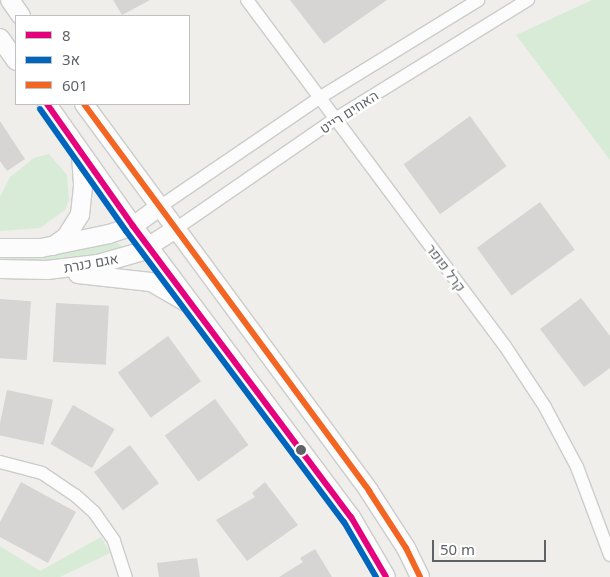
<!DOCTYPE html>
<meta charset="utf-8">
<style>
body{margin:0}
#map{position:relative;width:610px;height:577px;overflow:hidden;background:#efeeea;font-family:"Noto Sans",Heebo,sans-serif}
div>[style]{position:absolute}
.green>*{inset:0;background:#d8ebd6}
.building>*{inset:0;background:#d6d5d3;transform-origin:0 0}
.roads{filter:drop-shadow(1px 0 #cbcccc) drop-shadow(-1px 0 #cbcccc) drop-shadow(0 1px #cbcccc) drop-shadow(0 -1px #cbcccc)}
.street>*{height:12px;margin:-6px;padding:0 6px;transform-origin:6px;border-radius:6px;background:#fdfcfc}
.secondary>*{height:18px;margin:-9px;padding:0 9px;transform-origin:9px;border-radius:9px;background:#fdfcfc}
.bus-1>*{height:6px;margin:-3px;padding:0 3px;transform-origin:3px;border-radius:3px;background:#e5007d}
.bus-2>*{height:6px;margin:-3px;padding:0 3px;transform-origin:3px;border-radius:3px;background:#0065bd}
.bus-3>*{height:6px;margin:-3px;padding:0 3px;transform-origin:3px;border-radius:3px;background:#f26522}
.dots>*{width:14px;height:14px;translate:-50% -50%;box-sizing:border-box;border:2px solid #fff;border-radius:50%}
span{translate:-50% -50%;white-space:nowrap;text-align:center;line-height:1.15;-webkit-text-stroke:5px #fff;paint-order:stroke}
.street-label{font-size:14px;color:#5f6368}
.legend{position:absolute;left:15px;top:15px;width:175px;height:90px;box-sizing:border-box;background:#fff;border:1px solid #bfc1c3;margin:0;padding:6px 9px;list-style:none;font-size:15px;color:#5f6368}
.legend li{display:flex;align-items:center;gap:10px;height:25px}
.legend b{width:25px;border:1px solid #bfc1c3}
.scale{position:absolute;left:432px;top:540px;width:114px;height:22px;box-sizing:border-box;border:2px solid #5f6368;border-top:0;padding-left:6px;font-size:15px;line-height:18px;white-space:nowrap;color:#5f6368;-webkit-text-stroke:4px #fff;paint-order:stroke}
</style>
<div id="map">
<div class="green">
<div style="clip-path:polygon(592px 0,610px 0,610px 160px,516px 35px)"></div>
<div style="clip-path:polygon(49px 154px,67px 175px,69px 200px,65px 210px,40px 228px,0 231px,0 197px,10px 177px,34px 158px)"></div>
<div style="clip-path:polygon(116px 242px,125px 249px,52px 261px,0 259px,0 255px,73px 252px)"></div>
<div style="clip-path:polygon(101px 537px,110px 553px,60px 577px,0 577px,0 546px,40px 571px)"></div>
</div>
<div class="building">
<div style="clip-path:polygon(113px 0,150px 0,122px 15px)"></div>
<div style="clip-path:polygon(290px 0,387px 0,324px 44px)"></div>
<div style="left:470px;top:116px;width:62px;height:82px;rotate:54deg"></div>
<div style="clip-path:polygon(0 121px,25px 159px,7px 171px,0 161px)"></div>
<div style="left:540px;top:202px;width:59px;height:78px;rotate:54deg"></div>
<div style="clip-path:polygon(581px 298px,610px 336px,610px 368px,584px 387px,540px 329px)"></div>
<div style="left:0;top:299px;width:31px;height:59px;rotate:4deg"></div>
<div style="left:56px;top:303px;width:53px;height:59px;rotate:3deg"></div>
<div style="left:168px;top:336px;width:56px;height:62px;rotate:54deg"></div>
<div style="left:7px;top:390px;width:47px;height:46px;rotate:12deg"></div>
<div style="left:215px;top:399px;width:57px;height:62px;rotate:54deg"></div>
<div style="left:73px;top:405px;width:48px;height:45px;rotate:30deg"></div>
<div style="left:130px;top:445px;width:48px;height:45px;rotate:53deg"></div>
<div style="clip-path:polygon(21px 482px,76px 512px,48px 563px,0 537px,0 522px)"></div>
<div style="clip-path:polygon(265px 482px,298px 525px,247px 561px,216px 520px,255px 497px,252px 493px)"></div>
<div style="clip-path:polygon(315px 549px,332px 577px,279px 577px,303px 562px,300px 558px)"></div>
<div style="clip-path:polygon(197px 558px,200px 577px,159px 577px,157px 563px)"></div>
</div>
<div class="roads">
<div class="street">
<div style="left:247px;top:0;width:432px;rotate:53.3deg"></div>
<div style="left:505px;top:346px;width:73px;rotate:56.7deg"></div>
<div style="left:545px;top:407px;width:68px;rotate:61.9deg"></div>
<div style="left:577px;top:467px;width:94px;rotate:69.4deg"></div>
<div style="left:158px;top:208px;width:195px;rotate:-34.3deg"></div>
<div style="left:319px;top:98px;width:187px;rotate:-31.6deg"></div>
<div style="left:174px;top:230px;width:196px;rotate:-34.6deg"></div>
<div style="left:335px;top:119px;width:227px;rotate:-31.7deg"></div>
<div style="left:0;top:462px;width:43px;rotate:14.7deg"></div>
<div style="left:42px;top:473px;width:40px;rotate:34deg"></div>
<div style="left:75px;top:495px;width:25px;rotate:42deg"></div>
<div style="left:94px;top:512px;width:35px;rotate:55deg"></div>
<div style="left:114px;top:541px;width:38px;rotate:72deg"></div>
</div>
<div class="secondary">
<div style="left:10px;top:0;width:19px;rotate:55deg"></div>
<div style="left:0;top:38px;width:28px;rotate:55deg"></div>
<div style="left:47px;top:104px;width:149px;rotate:54.8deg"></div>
<div style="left:133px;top:226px;width:364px;rotate:53.2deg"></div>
<div style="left:351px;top:517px;width:69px;rotate:59.7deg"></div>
<div style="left:84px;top:104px;width:481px;rotate:53.6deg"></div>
<div style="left:369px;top:491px;width:68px;rotate:57deg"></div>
<div style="left:406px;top:548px;width:32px;rotate:64deg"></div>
<div style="left:53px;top:246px;width:16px;rotate:-35deg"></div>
<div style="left:66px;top:237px;width:26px;rotate:-58deg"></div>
<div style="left:80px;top:215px;width:31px;rotate:-84deg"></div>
<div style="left:83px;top:184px;width:31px;rotate:-94deg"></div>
<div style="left:0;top:248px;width:41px"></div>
<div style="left:41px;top:248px;width:69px;rotate:-11.6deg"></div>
<div style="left:109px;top:234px;width:25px;rotate:-18deg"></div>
<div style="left:133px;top:226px;width:31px;rotate:-36deg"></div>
<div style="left:0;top:269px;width:47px;rotate:1.2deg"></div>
<div style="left:47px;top:270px;width:51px;rotate:-6.7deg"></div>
<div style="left:98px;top:264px;width:44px;rotate:-15.9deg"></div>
<div style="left:140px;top:252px;width:40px;rotate:-32.9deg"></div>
<div style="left:78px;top:274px;width:73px;rotate:6.3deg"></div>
<div style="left:151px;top:282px;width:40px;rotate:29.7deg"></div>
</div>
</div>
<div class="bus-1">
<div style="left:47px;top:104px;width:149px;rotate:54.8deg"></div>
<div style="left:133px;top:226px;width:364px;rotate:53.2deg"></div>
<div style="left:351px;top:517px;width:69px;rotate:59.7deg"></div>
</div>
<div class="bus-2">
<div style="left:40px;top:109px;width:149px;rotate:54.8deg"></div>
<div style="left:126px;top:231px;width:364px;rotate:53.2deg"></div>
<div style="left:344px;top:522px;width:64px;rotate:59.8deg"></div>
</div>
<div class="bus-3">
<div style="left:84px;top:104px;width:481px;rotate:53.6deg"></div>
<div style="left:369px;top:491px;width:68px;rotate:57deg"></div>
<div style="left:406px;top:548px;width:32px;rotate:64deg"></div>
</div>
<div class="dots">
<div style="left:301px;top:450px;background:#5f6368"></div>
</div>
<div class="street-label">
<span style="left:349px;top:112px;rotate:-33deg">האחים רייט</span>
<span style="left:91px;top:263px;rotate:-10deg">אגם כנרת</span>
<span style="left:446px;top:268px;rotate:53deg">קרל פופר</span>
</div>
<ul class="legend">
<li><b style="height:6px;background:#e5007d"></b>8</li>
<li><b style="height:6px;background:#0065bd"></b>3א</li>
<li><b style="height:6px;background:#f26522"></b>601</li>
</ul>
<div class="scale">50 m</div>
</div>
